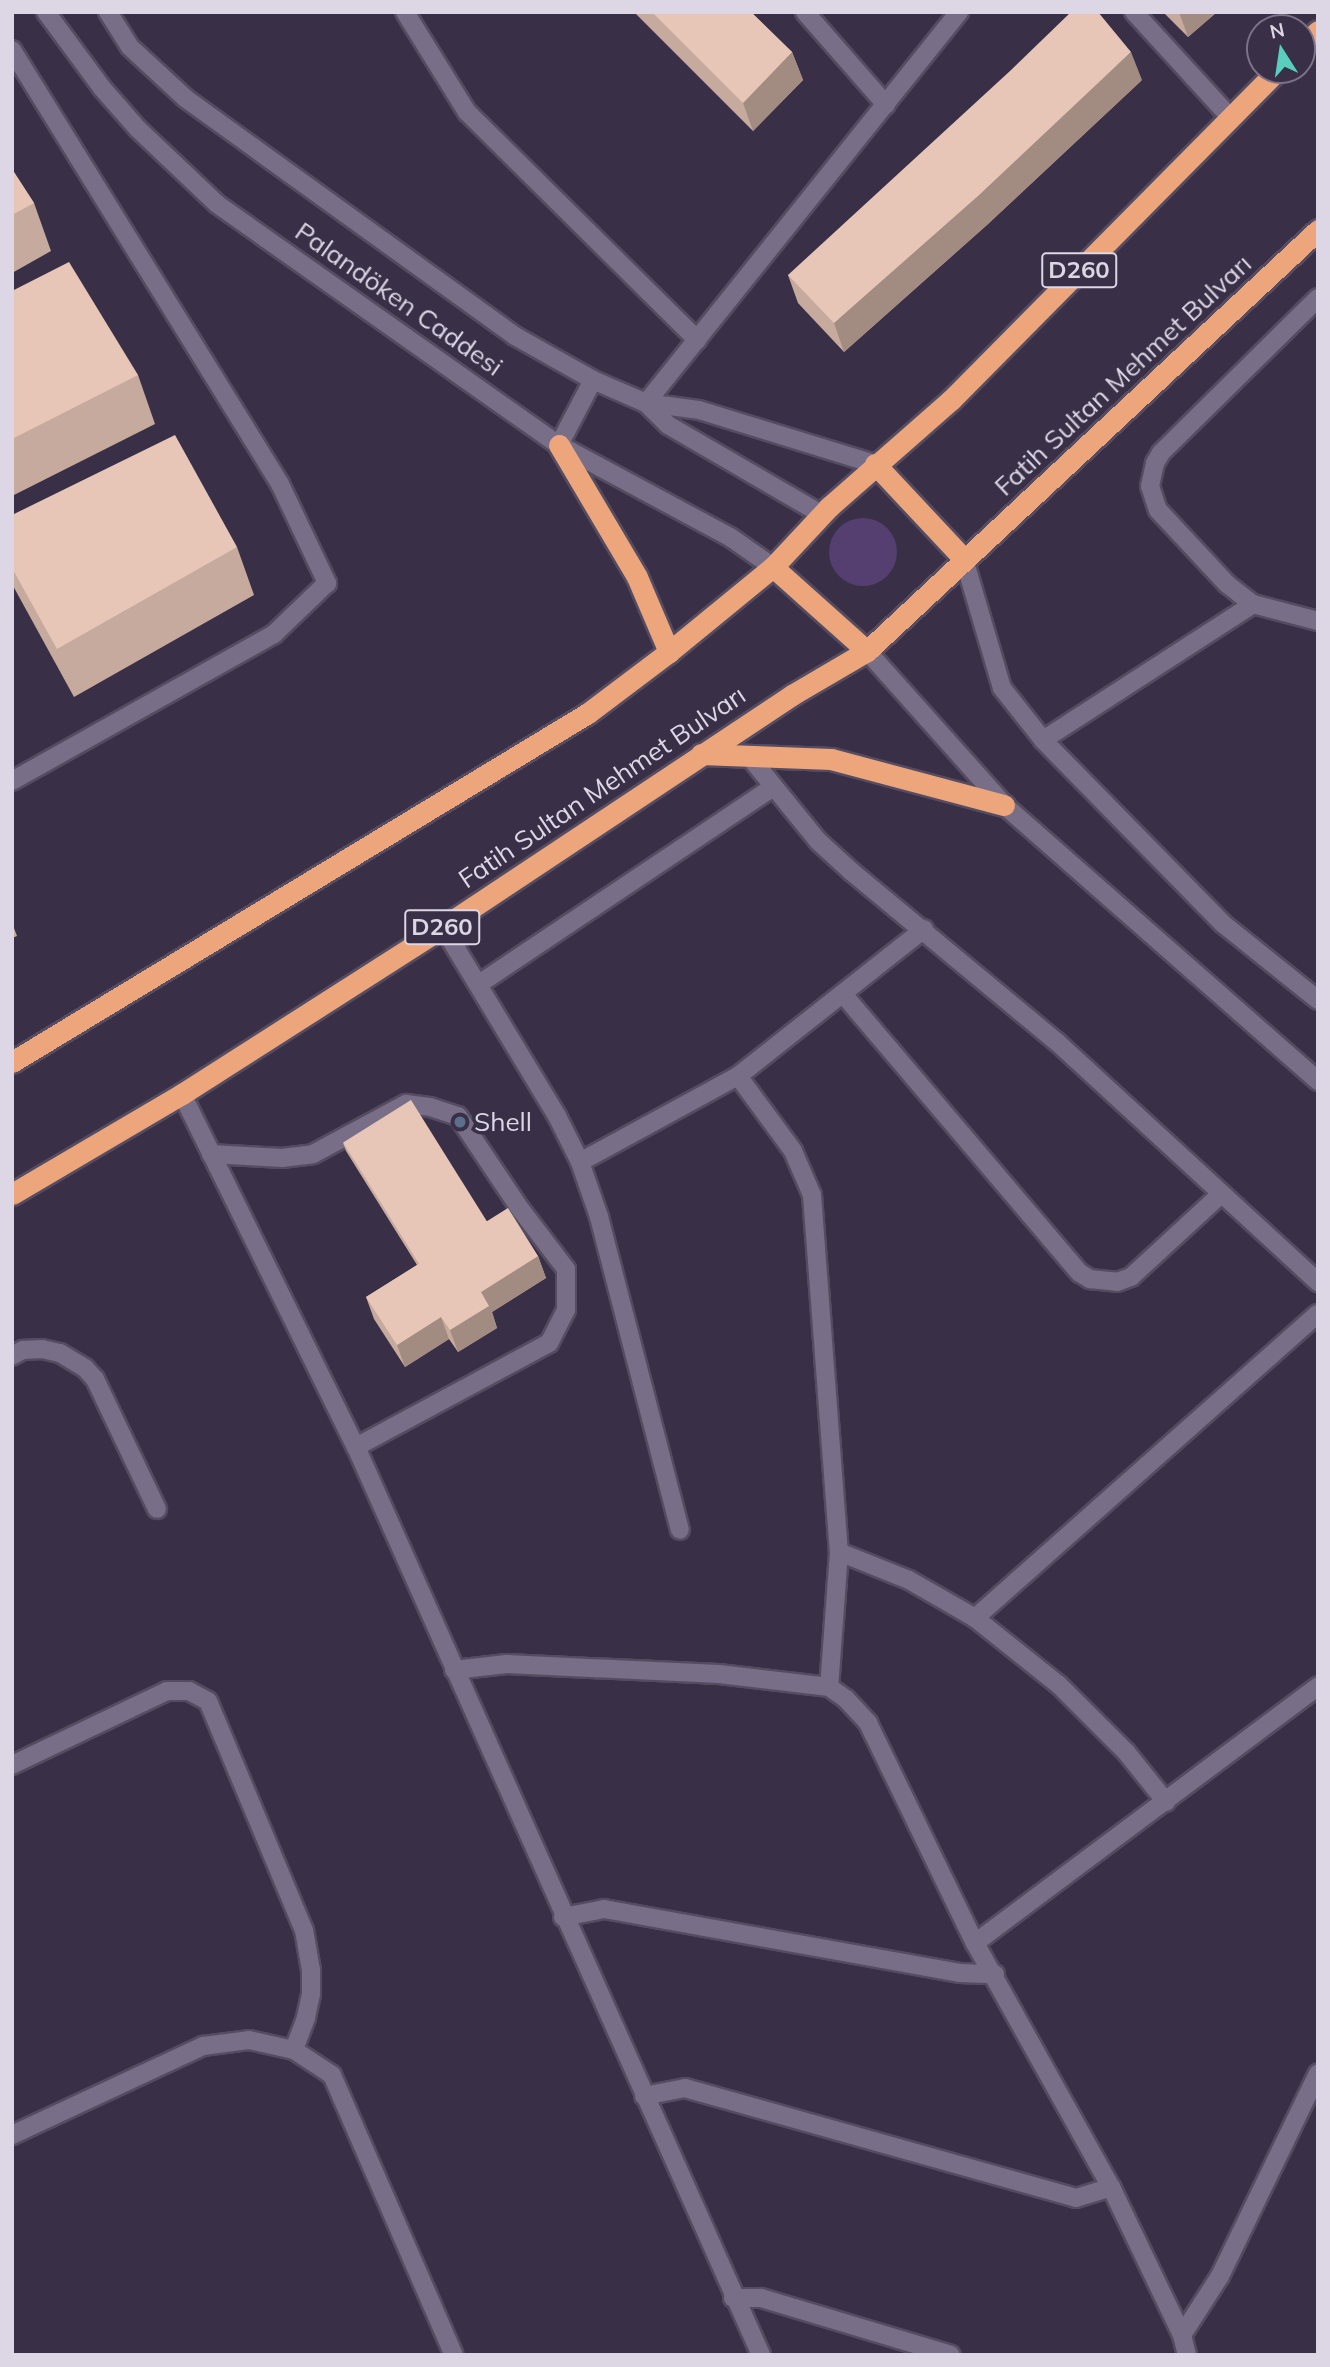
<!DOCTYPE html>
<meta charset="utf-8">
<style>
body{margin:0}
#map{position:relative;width:1330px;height:2367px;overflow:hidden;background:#393047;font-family:Mulish,sans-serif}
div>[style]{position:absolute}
.green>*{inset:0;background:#543f70}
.round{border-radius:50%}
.roads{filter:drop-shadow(2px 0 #554c61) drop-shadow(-2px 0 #554c61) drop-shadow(0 2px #554c61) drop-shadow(0 -2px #554c61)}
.minor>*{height:18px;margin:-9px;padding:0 9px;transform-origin:9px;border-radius:9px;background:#786e88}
.highway>*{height:21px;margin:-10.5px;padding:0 10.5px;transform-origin:10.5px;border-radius:10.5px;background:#eda67b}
.wall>*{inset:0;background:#c7aa9e}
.shaded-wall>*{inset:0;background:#a28b81}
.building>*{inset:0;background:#e7c6b8;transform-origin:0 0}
.dots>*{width:19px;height:19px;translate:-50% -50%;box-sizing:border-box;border:4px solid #393047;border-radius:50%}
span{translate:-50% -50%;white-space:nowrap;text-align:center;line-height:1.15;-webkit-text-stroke:7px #393047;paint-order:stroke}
.shield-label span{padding:2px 5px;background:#393047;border:2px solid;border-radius:5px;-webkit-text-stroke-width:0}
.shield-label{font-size:24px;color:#dcd6e5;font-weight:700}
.street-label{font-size:26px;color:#dcd6e5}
.poi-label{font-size:26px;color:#dcd6e5}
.left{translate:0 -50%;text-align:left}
.frame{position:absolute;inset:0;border:14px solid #dcd6e5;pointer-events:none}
.north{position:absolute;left:1246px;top:14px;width:70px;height:70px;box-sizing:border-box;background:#393047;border:2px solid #7a7286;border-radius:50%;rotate:348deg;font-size:19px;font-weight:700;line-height:28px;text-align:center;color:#dcd6e5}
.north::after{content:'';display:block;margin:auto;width:24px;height:32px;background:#59cebe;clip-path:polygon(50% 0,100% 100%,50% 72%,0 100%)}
</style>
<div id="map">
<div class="green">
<div class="round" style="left:829px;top:518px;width:68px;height:68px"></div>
</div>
<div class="roads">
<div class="minor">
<div style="left:46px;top:12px;width:94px;rotate:53.6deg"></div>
<div style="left:102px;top:88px;width:55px;rotate:48.7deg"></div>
<div style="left:138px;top:129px;width:109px;rotate:43.5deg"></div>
<div style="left:217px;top:204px;width:418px;rotate:35.2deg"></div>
<div style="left:559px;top:445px;width:194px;rotate:28.3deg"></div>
<div style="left:730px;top:537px;width:52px;rotate:34.9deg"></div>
<div style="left:108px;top:12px;width:41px;rotate:57.8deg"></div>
<div style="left:130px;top:47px;width:75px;rotate:42.8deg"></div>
<div style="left:185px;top:98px;width:407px;rotate:35.8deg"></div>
<div style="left:515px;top:336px;width:90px;rotate:29.4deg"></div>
<div style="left:593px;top:380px;width:58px;rotate:23.5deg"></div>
<div style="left:646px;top:403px;width:53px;rotate:7.5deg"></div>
<div style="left:699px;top:410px;width:184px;rotate:17.1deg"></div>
<div style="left:405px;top:12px;width:118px;rotate:58.2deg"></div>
<div style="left:467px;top:112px;width:324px;rotate:44.7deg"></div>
<div style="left:805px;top:12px;width:123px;rotate:48.9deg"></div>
<div style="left:1134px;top:12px;width:142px;rotate:47.6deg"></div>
<div style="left:12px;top:50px;width:510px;rotate:58.3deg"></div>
<div style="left:280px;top:484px;width:110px;rotate:64.6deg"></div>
<div style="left:327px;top:583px;width:74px;rotate:136.1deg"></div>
<div style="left:274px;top:634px;width:300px;rotate:150.7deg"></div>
<div style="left:1318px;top:298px;width:221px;rotate:135.4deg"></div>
<div style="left:1161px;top:453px;width:12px;rotate:121deg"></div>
<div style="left:1155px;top:463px;width:24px;rotate:102deg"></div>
<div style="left:1150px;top:486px;width:25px;rotate:72deg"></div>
<div style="left:1158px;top:510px;width:101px;rotate:47deg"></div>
<div style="left:1227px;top:584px;width:33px;rotate:38deg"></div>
<div style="left:1253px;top:604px;width:67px;rotate:14.7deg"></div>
<div style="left:559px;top:445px;width:73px;rotate:-62.4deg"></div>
<div style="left:821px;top:514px;width:177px;rotate:-149.8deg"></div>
<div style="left:668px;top:425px;width:31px;rotate:-135deg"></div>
<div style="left:646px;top:403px;width:501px;rotate:-51.32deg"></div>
<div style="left:964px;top:559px;width:134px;rotate:73.6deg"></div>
<div style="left:1002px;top:688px;width:66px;rotate:51.7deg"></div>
<div style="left:1043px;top:740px;width:256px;rotate:45.6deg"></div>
<div style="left:1222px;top:923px;width:123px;rotate:38.7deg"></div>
<div style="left:867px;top:651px;width:206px;rotate:48.3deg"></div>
<div style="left:1004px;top:805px;width:418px;rotate:41.3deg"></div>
<div style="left:1043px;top:740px;width:250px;rotate:-32.9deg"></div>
<div style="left:749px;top:756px;width:109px;rotate:50.9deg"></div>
<div style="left:818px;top:841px;width:46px;rotate:42.4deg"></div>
<div style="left:852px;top:872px;width:266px;rotate:39.7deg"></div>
<div style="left:1057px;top:1042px;width:355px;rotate:42.6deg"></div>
<div style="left:443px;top:927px;width:221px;rotate:58.9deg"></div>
<div style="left:557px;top:1116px;width:51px;rotate:63.4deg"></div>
<div style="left:580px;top:1162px;width:58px;rotate:70.9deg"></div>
<div style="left:599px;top:1217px;width:323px;rotate:75.5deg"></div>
<div style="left:479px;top:984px;width:354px;rotate:-33.8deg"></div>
<div style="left:843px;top:994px;width:366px;rotate:49.7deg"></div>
<div style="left:1080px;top:1273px;width:12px;rotate:31deg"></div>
<div style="left:1090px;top:1279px;width:27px;rotate:6deg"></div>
<div style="left:1117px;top:1282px;width:15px;rotate:-20deg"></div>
<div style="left:1131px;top:1277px;width:122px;rotate:-42.7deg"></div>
<div style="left:738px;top:1076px;width:93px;rotate:53.7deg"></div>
<div style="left:793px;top:1151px;width:48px;rotate:66.6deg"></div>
<div style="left:812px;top:1195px;width:358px;rotate:85.7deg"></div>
<div style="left:839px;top:1552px;width:135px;rotate:94.2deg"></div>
<div style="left:182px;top:1094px;width:394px;rotate:63.8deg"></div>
<div style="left:356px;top:1447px;width:994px;rotate:65.96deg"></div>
<div style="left:211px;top:1154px;width:71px;rotate:3.2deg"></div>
<div style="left:282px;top:1158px;width:31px;rotate:-7deg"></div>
<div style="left:313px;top:1154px;width:106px;rotate:-28.3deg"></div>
<div style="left:406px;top:1104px;width:24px;rotate:7deg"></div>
<div style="left:430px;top:1107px;width:29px;rotate:18deg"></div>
<div style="left:458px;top:1116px;width:113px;rotate:56.2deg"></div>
<div style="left:521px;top:1210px;width:74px;rotate:52.7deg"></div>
<div style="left:566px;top:1269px;width:41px;rotate:90deg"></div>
<div style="left:566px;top:1310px;width:37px;rotate:117deg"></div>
<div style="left:549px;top:1343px;width:219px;rotate:151.7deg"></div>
<div style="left:580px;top:1162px;width:180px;rotate:-28.6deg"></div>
<div style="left:738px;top:1076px;width:237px;rotate:-38.3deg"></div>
<div style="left:12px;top:1356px;width:13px;rotate:-29deg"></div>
<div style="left:23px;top:1350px;width:19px;rotate:-3deg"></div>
<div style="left:42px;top:1349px;width:18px;rotate:13deg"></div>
<div style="left:60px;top:1353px;width:29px;rotate:31deg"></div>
<div style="left:85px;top:1368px;width:15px;rotate:48deg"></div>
<div style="left:95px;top:1379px;width:144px;rotate:64.5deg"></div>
<div style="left:839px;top:1552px;width:75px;rotate:21.8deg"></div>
<div style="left:909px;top:1580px;width:76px;rotate:29.9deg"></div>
<div style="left:975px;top:1618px;width:107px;rotate:38.6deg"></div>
<div style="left:1059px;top:1685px;width:95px;rotate:45deg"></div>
<div style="left:1126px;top:1752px;width:64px;rotate:51.3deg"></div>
<div style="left:975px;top:1618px;width:458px;rotate:-41.6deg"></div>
<div style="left:454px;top:1670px;width:53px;rotate:-6.5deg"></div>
<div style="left:507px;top:1664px;width:212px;rotate:2.7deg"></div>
<div style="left:719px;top:1674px;width:111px;rotate:6.7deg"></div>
<div style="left:829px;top:1687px;width:21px;rotate:35deg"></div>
<div style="left:846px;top:1699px;width:33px;rotate:47deg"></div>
<div style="left:868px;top:1723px;width:245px;rotate:64.1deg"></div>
<div style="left:975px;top:1943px;width:279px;rotate:60.9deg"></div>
<div style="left:1111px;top:2187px;width:164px;rotate:64.4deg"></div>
<div style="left:1182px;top:2335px;width:21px;rotate:76deg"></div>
<div style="left:12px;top:1765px;width:172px;rotate:-25.5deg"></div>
<div style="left:167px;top:1691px;width:22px"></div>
<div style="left:189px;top:1691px;width:21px;rotate:28deg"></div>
<div style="left:208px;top:1701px;width:248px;rotate:67.3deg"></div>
<div style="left:304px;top:1930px;width:41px;rotate:80.1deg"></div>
<div style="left:311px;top:1970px;width:24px;rotate:90deg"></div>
<div style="left:311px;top:1994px;width:25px;rotate:102deg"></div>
<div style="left:306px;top:2018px;width:34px;rotate:111deg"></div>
<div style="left:563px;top:1917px;width:42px;rotate:-11deg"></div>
<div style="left:604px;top:1909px;width:361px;rotate:10.2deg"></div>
<div style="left:959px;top:1973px;width:36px;rotate:2deg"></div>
<div style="left:975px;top:1943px;width:429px;rotate:-36.8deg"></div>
<div style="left:644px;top:2096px;width:42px;rotate:-11deg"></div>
<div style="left:685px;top:2088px;width:406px;rotate:15.7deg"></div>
<div style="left:1076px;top:2198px;width:37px;rotate:-17deg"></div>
<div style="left:12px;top:2135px;width:211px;rotate:-25deg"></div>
<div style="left:203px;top:2046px;width:46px;rotate:-7.4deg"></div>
<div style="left:249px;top:2040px;width:46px;rotate:12.5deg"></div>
<div style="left:294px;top:2050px;width:45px;rotate:33.3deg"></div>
<div style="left:332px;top:2075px;width:305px;rotate:66.5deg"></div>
<div style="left:733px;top:2298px;width:28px"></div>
<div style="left:761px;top:2298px;width:198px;rotate:16.7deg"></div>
<div style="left:1182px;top:2335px;width:70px;rotate:-57.2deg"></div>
<div style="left:1220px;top:2276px;width:225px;rotate:-64.2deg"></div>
</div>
<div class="highway">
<div style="left:1302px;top:46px;width:22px;rotate:-43deg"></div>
<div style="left:559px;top:445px;width:153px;rotate:59.4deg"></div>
<div style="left:637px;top:577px;width:82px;rotate:66.9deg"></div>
<div style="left:875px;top:464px;width:130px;rotate:46.9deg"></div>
<div style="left:773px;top:567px;width:126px;rotate:41.8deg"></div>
<div style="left:701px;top:754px;width:130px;rotate:2.2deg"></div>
<div style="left:831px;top:759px;width:179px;rotate:14.9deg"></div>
<div style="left:12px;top:1062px;width:673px;rotate:-31.21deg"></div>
<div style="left:588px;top:713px;width:101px;rotate:-37deg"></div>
<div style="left:669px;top:652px;width:134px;rotate:-39.3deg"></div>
<div style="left:773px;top:567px;width:82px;rotate:-47deg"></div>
<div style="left:829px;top:507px;width:162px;rotate:-41.3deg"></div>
<div style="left:951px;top:400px;width:465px;rotate:-45.3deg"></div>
<div style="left:12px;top:1194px;width:197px;rotate:-30.5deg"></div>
<div style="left:182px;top:1094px;width:310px;rotate:-32.6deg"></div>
<div style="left:443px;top:927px;width:419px;rotate:-33.6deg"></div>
<div style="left:792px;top:695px;width:87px;rotate:-30.4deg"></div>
<div style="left:867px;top:651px;width:617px;rotate:-43.03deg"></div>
</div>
</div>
<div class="wall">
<div style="clip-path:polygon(634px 12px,751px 12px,792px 52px,803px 80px,753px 131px)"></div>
<div style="clip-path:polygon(1163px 12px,1217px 12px,1188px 37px)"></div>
<div style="clip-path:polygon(1142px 80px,988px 224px,844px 352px,798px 303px,788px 275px)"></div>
<div style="clip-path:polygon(12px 169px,34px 203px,51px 251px,12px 273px)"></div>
<div style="clip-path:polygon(12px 291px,138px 375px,155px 424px,12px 496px)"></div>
<div style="clip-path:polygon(237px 547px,254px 595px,74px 697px,12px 584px,12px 568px)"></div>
<div style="clip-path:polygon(12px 923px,17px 936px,12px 938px)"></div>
<div style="clip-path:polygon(343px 1143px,487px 1222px,538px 1256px,546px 1278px,492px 1312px,497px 1328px,458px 1352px,449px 1339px,405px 1367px,374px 1319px,366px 1297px,417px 1265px,346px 1151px)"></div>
</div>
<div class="shaded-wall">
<div style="clip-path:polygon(1179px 12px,1217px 12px,1188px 37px)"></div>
<div style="clip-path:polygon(792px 52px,803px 80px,753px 131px,743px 103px)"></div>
<div style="clip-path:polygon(1131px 52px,1142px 80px,988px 224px,844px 352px,834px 323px)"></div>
<div style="clip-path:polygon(538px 1256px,546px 1278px,492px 1312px,497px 1328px,458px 1352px,450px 1330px,481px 1292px)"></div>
<div style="clip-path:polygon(441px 1317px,449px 1339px,405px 1367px,397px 1345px)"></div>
</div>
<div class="building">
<div style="clip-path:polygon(652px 12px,751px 12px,792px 52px,743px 103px)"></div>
<div style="clip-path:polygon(1071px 12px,1098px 12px,1131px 52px,978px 196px,834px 323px,788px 275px,1010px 71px)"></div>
<div style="clip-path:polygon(12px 169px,34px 203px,12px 215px)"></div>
<div style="clip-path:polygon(69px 262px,138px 375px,12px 439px,12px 291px)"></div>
<div style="clip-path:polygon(175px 435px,237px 547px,57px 649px,12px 568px,12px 515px)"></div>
<div style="left:411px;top:1100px;width:144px;height:80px;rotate:58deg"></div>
<div style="clip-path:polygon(508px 1208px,538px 1256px,481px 1292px,489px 1306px,450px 1330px,441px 1317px,397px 1345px,366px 1297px)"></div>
</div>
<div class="dots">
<div style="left:460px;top:1122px;background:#5c6f8a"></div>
</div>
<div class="shield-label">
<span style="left:1079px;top:270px">D260</span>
<span style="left:442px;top:927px">D260</span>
</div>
<div class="street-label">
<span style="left:399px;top:299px;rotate:35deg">Palandöken Caddesi</span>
<span style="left:1123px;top:375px;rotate:-43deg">Fatih Sultan Mehmet Bulvarı</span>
<span style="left:602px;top:787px;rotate:-34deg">Fatih Sultan Mehmet Bulvarı</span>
</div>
<div class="poi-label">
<span class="left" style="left:474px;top:1122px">Shell</span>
</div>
<div class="frame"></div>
<div class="north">N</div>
</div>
